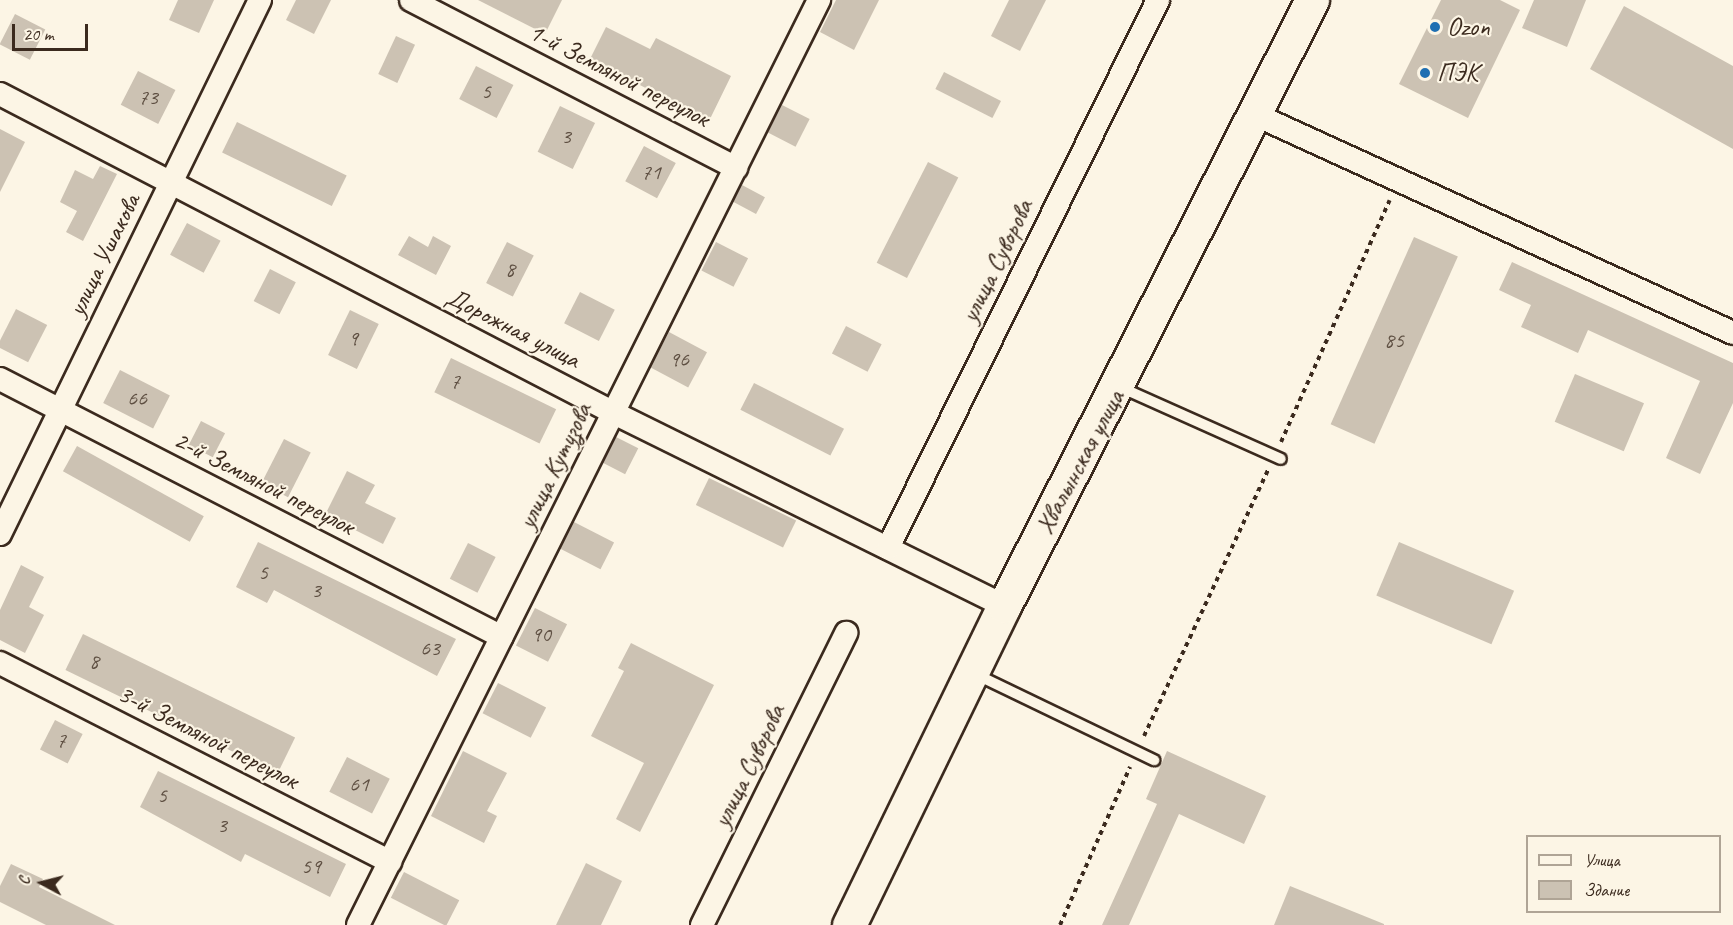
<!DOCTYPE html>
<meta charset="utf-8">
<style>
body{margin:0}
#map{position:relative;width:1733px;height:925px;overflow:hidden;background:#fcf5e5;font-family:Caveat,sans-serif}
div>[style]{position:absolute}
.building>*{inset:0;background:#ccc2b3;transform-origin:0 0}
.path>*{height:4px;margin-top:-2px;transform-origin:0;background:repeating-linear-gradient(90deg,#3b2a1e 0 4.5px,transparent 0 9px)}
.roads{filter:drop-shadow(2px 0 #3b2a1e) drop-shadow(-2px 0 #3b2a1e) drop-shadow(0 2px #3b2a1e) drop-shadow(0 -2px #3b2a1e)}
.lane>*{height:10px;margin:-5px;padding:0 5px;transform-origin:5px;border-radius:5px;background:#fcf5e5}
.street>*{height:22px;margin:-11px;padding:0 11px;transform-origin:11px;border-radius:11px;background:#fcf5e5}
.primary>*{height:33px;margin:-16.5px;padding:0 16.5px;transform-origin:16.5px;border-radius:16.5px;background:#fcf5e5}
.dots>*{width:16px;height:16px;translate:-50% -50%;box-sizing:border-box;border:3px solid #fcf5e5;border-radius:50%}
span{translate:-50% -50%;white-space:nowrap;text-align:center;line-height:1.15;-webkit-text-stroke:4.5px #fcf5e5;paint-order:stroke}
.number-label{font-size:22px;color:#5f5043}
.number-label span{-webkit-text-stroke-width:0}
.poi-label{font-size:26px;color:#3b2a1e}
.left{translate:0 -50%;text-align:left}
.street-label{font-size:26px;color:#3b2a1e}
.legend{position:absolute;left:1526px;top:835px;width:195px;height:78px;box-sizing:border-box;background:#fcf5e5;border:2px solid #afa495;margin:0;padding:8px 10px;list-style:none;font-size:18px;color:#3b2a1e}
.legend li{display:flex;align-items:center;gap:12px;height:30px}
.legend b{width:30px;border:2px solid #afa495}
.north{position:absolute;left:12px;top:853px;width:60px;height:60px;-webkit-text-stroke:4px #fcf5e5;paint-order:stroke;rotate:277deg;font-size:16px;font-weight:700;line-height:24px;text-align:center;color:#3b2a1e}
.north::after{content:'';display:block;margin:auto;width:21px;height:27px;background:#3b2a1e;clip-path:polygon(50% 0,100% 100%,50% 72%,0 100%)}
.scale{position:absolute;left:12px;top:24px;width:76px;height:27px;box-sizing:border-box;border:3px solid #3b2a1e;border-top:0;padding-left:8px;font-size:18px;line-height:21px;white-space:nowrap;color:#3b2a1e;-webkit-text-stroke:4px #fcf5e5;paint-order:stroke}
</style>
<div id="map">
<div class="building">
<div style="clip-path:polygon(178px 0,214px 0,199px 33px,169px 20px)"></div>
<div style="clip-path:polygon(296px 0,331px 0,314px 34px,286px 20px)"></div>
<div style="clip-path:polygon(478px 0,562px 0,545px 34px)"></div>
<div style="clip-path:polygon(836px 0,879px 0,854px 50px,820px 32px)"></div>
<div style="clip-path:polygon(1009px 0,1046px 0,1020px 51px,991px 36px)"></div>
<div style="clip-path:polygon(1441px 0,1500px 0,1520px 10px,1468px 118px,1399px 84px)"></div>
<div style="clip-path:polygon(1534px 0,1586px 0,1567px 47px,1522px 28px)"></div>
<div style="clip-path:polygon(1624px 6px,1733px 66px,1733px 149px,1590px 69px)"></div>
<div style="left:15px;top:14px;width:34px;height:34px;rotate:27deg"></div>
<div style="clip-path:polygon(606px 27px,650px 49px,656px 38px,731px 76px,709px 121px,590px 59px)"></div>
<div style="left:396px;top:36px;width:21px;height:42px;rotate:25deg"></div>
<div style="left:476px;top:66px;width:42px;height:37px;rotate:27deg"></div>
<div style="left:138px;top:71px;width:42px;height:38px;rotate:27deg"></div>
<div style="left:944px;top:72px;width:64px;height:19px;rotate:27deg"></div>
<div style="left:782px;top:105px;width:31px;height:31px;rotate:27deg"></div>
<div style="left:560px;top:106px;width:39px;height:51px;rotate:26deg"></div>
<div style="left:237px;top:122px;width:122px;height:34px;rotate:26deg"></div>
<div style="clip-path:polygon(0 129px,25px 142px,0 192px)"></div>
<div style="left:644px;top:146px;width:36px;height:40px;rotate:28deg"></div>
<div style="left:928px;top:162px;width:34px;height:113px;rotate:27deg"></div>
<div style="clip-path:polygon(100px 166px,117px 174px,83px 241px,66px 232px,77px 211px,60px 202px,75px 170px,93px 179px)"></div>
<div style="left:742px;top:185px;width:26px;height:19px;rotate:28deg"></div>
<div style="left:187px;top:223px;width:38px;height:36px;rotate:28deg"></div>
<div style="clip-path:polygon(409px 236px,428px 247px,433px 236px,451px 246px,436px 275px,398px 255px)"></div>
<div style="left:1414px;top:237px;width:48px;height:205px;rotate:24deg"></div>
<div style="left:507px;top:242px;width:30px;height:46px;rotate:27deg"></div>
<div style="left:716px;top:242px;width:36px;height:32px;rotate:27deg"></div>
<div style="clip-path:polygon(1512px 262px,1733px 363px,1733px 403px,1700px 474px,1666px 458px,1700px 381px,1588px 330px,1578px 353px,1521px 327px,1531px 305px,1499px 290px)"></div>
<div style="left:270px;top:269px;width:29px;height:36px;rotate:27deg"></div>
<div style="left:580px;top:292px;width:39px;height:35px;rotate:27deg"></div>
<div style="left:16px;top:309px;width:35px;height:42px;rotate:27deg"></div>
<div style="left:350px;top:310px;width:32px;height:50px;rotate:26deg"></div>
<div style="left:846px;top:326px;width:40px;height:31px;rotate:27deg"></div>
<div style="left:669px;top:332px;width:43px;height:40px;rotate:28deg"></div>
<div style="left:451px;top:358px;width:117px;height:38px;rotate:26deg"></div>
<div style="left:120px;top:370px;width:56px;height:37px;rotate:27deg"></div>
<div style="left:1575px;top:374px;width:75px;height:52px;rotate:23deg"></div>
<div style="left:754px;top:383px;width:101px;height:30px;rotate:27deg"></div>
<div style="left:201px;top:421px;width:27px;height:27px;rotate:27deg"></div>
<div style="left:616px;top:437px;width:25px;height:29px;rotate:27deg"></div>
<div style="left:284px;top:439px;width:30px;height:50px;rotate:27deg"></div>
<div style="left:77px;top:446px;width:145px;height:29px;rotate:29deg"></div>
<div style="clip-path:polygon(347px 471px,375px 485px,365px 503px,396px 518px,383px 544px,325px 515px)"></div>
<div style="left:709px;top:478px;width:97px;height:30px;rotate:26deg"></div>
<div style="left:574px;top:522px;width:45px;height:30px;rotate:27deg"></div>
<div style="clip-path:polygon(258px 542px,456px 639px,437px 676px,274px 590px,267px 603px,236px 587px)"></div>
<div style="left:1399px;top:542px;width:125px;height:58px;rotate:23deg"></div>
<div style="left:468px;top:543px;width:31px;height:40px;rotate:27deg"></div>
<div style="clip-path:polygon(21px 565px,44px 577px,29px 607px,44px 615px,25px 653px,0 640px,0 610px)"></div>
<div style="left:535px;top:608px;width:36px;height:42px;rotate:27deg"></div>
<div style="left:83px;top:634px;width:236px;height:40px;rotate:26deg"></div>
<div style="clip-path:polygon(631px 643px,714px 685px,640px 832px,616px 819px,644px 763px,591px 736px,624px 671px,618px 668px)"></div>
<div style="left:498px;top:683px;width:54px;height:34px;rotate:27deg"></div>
<div style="left:55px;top:720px;width:31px;height:33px;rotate:27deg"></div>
<div style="clip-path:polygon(463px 751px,507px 773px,487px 811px,497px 816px,484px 843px,431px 816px)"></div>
<div style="clip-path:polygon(1167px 751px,1266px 796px,1244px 844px,1179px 814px,1129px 925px,1102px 925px,1157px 804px,1146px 799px)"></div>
<div style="left:347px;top:757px;width:48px;height:39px;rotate:27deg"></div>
<div style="clip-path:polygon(158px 771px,346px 864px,330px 897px,245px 854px,241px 862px,140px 807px)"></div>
<div style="clip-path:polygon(586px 863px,622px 881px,601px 925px,556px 925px)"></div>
<div style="clip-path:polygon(11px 864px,43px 879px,39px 887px,115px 925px,46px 925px,0 902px,0 886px)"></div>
<div style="left:404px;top:872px;width:62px;height:29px;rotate:27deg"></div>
<div style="clip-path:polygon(1290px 886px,1384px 924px,1384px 925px,1274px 925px)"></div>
</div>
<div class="path">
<div style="left:1281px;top:442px;width:265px;rotate:-65.8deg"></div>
<div style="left:1144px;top:736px;width:293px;rotate:-65deg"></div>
<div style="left:1060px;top:925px;width:173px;rotate:-66.1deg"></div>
</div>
<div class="roads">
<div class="lane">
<div style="left:1120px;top:387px;width:176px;rotate:24.1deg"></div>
<div style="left:975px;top:674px;width:199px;rotate:25.7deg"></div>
</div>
<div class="street">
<div style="left:411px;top:0;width:366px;rotate:27.3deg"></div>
<div style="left:0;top:94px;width:692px;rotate:27.45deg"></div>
<div style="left:614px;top:413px;width:435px;rotate:26.3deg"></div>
<div style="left:1256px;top:115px;width:524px;rotate:24.56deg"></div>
<div style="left:0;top:379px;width:564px;rotate:27.2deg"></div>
<div style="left:0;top:534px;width:594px;rotate:-64.04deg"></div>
<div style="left:888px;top:548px;width:611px;rotate:-63.77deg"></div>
<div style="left:0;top:663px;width:438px;rotate:27deg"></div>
<div style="left:358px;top:925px;width:1034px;rotate:-63.51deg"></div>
<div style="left:702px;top:925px;width:326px;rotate:-63.7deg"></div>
</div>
<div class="primary">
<div style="left:849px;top:925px;width:355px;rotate:-64.1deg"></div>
<div style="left:1004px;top:606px;width:680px;rotate:-63.06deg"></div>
</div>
</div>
<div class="dots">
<div style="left:1435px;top:27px;background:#1f6fb2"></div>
<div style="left:1425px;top:73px;background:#1f6fb2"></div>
</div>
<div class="number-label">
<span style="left:486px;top:92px">5</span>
<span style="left:148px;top:98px">73</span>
<span style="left:566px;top:137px">3</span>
<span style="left:651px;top:173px">71</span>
<span style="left:510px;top:270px">8</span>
<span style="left:353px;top:339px">9</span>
<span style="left:1394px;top:341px">85</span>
<span style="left:679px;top:360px">96</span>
<span style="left:455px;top:382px">7</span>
<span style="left:137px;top:399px">66</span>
<span style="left:263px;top:573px">5</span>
<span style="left:316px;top:591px">3</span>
<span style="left:541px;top:635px">90</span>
<span style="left:430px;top:649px">63</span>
<span style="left:94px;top:662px">8</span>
<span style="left:61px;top:741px">7</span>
<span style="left:359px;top:785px">61</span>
<span style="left:162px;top:796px">5</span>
<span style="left:222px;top:826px">3</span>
<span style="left:311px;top:867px">59</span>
</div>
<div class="poi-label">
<span class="left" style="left:1447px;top:27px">Ozon</span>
<span class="left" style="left:1437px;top:73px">ПЭК</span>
</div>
<div class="street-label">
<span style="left:619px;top:75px;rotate:27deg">1-й Земляной переулок</span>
<span style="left:104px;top:255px;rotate:-64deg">улица Ушакова</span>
<span style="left:997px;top:261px;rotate:-64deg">улица Суворова</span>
<span style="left:513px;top:328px;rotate:27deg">Дорожная улица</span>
<span style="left:1080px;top:462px;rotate:-62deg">Хвалынская улица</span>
<span style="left:555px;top:466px;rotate:-64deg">улица Кутузова</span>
<span style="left:264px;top:483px;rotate:27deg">2-й Земляной переулок</span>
<span style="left:208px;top:737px;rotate:27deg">3-й Земляной переулок</span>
<span style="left:749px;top:766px;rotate:-64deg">улица Суворова</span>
</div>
<ul class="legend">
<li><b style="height:8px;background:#fcf5e5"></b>Улица</li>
<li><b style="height:16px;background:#ccc2b3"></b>Здание</li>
</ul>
<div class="north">С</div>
<div class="scale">20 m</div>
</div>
